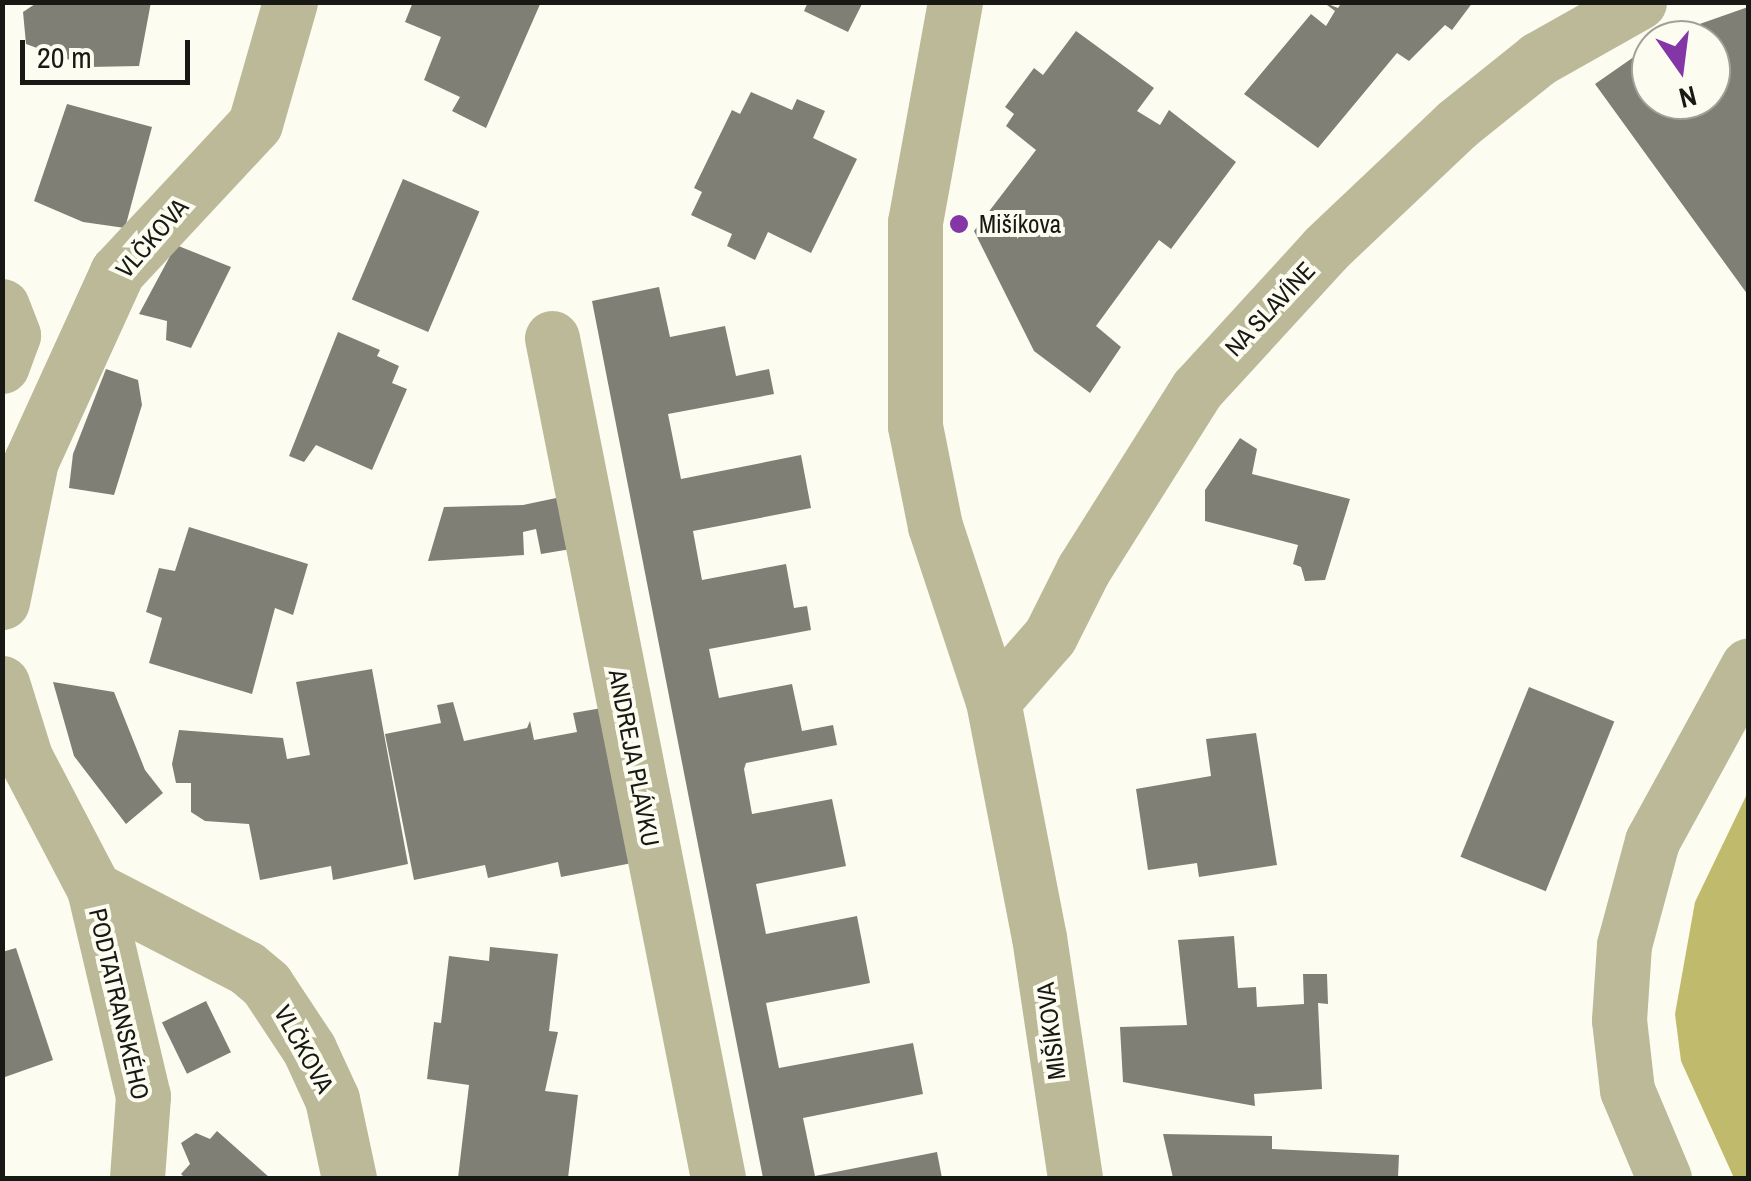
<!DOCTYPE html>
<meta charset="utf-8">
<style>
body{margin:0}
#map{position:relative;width:1751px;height:1181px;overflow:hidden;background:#fdfcf1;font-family:"Archivo Narrow",sans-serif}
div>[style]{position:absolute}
.forest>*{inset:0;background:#c0ba6d}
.building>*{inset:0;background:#807f75;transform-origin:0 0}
.street>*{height:55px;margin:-27.5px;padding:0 27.5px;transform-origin:27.5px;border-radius:27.5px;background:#bbb998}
.dots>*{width:28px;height:28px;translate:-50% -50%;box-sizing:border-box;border:5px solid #fdfcf1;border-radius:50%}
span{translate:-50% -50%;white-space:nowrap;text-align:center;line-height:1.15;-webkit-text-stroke:8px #fdfcf1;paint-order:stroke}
.poi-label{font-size:25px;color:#181814}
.left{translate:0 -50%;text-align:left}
.street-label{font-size:25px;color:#181814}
.frame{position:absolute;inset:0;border:5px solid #181814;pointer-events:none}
.north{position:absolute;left:1631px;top:20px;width:100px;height:100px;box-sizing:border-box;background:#fdfcf1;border:2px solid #a1a199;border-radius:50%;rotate:166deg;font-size:28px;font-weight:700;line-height:40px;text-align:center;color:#181814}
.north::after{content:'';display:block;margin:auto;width:35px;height:45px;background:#8536a6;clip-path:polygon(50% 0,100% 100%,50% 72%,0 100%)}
.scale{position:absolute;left:20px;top:40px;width:170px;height:45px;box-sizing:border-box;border:5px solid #181814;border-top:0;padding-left:12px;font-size:30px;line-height:35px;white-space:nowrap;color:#181814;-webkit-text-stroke:8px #fdfcf1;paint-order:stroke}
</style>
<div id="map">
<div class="forest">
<div style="clip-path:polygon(1748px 792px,1748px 1178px,1734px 1178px,1681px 1061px,1675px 1014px,1695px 902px)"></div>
</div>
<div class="building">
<div style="clip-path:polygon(38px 2px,151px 2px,139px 66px,89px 67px,26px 44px,23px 12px)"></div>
<div style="clip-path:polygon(413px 2px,541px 2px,486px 128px,452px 111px,460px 97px,424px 80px,441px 37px,405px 22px)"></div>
<div style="clip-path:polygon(808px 2px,863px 2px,848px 32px,804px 11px)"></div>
<div style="clip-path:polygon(1323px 2px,1338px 8px,1342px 2px,1473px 2px,1452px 30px,1445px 25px,1409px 61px,1397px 53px,1318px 148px,1244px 94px,1311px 14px,1326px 26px,1335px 11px)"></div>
<div style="clip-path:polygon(1748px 7px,1748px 295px,1595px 84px,1651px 45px,1651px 100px,1711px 100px,1711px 40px,1657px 39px)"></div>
<div style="clip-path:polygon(1076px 31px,1154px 88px,1137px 111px,1160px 125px,1169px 110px,1236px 162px,1171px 249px,1159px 240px,1096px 326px,1121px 347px,1090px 393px,1034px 351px,974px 231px,1036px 150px,1006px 126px,1014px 114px,1005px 107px,1034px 68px,1043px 75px)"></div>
<div style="clip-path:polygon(751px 92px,792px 110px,797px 99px,825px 111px,813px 138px,857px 159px,811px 253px,768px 232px,755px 260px,727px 246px,732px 234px,691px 215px,702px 192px,694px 188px,732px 110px,740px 114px)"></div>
<div style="clip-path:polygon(67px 104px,152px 127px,125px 228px,83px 222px,34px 201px)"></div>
<div style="left:403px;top:179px;width:83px;height:131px;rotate:23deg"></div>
<div style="clip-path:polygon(176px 245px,231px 267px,191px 348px,166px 340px,167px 321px,139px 314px)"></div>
<div style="clip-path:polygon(659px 287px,670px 337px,725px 326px,736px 376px,769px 369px,774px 394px,668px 414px,681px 479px,801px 455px,811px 508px,693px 531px,702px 580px,786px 564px,794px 608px,807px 606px,811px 630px,709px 649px,719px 698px,792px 684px,802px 731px,833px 725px,837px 745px,746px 763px,744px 769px,752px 814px,832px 799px,846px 866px,756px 884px,766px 934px,857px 916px,870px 983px,766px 1003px,779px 1068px,913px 1043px,923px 1094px,803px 1118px,815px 1176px,937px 1152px,942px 1178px,763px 1178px,592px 301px)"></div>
<div style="clip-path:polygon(338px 332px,380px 350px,377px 356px,399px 366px,392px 383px,407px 389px,372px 470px,316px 445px,304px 462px,289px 456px)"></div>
<div style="clip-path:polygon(106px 369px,138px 380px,142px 405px,114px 495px,69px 488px,73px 454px)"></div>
<div style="clip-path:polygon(1240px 438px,1257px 449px,1252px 474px,1350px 499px,1325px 580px,1305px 581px,1301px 567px,1293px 564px,1298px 545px,1205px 521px,1205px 490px)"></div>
<div style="clip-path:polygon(561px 497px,571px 549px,541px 554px,536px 529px,523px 532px,524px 555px,428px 561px,444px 507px,523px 505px)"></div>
<div style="clip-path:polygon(189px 527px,308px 564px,293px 615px,275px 608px,252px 694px,149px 663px,162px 618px,146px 612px,159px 568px,175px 571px)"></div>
<div style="clip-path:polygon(372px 669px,408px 864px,333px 880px,331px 866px,260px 880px,249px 824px,205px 821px,191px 812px,191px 783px,176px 783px,172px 764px,179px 730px,283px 738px,287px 759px,310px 755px,296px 682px)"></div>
<div style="clip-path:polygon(53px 682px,114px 692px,145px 770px,163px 793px,126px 824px,74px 756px)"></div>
<div style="left:1529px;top:687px;width:92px;height:183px;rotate:22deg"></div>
<div style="clip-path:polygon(453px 702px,464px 741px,527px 728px,530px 721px,534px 740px,577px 732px,573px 713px,602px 708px,632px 863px,561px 877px,558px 862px,488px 878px,485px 865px,414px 880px,385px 734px,441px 723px,437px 705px)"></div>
<div style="clip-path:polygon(1256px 733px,1277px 865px,1199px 877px,1197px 863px,1148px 870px,1136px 789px,1211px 776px,1206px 739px)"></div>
<div style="clip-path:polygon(1234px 936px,1238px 988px,1256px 987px,1257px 1007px,1304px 1004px,1303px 974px,1327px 974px,1328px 1004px,1318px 1003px,1322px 1089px,1254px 1094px,1255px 1106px,1123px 1082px,1120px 1027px,1187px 1025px,1178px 940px)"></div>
<div style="clip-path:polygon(490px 947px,558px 954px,549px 1031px,558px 1032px,545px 1091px,578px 1095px,568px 1178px,458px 1178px,469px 1085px,427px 1079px,434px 1022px,441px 1023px,449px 956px,489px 961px)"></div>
<div style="clip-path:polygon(16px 948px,53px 1060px,5px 1077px,2px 952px)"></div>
<div style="left:206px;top:1001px;width:57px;height:49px;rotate:64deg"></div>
<div style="clip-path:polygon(217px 1131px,270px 1178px,185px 1178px,181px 1174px,190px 1164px,181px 1143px,196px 1133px,210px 1139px)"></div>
<div style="clip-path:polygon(1163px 1134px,1272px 1136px,1272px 1149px,1399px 1155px,1398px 1178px,1173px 1178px)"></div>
</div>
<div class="street">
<div style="left:955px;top:2px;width:224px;rotate:100.3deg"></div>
<div style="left:915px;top:222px;width:204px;rotate:90deg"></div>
<div style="left:915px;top:426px;width:102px;rotate:78.7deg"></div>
<div style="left:935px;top:526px;width:184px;rotate:71.7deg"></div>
<div style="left:993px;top:701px;width:240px;rotate:79deg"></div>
<div style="left:1039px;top:937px;width:244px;rotate:81.5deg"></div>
<div style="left:2px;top:306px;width:31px;rotate:69deg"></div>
<div style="left:13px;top:335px;width:33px;rotate:110deg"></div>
<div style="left:552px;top:338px;width:856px;rotate:78.82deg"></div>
<div style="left:2px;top:602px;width:144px;rotate:-78.4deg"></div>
<div style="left:31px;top:461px;width:208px;rotate:-65.5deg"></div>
<div style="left:117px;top:272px;width:202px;rotate:-47deg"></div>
<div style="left:255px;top:124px;width:127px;rotate:-74deg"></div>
<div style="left:2px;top:683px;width:77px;rotate:72.7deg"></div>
<div style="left:25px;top:757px;width:149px;rotate:62.4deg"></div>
<div style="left:94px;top:889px;width:213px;rotate:76.7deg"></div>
<div style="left:143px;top:1096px;width:82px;rotate:94.2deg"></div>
<div style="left:993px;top:701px;width:86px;rotate:-48.8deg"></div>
<div style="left:1050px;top:636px;width:74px;rotate:-63.4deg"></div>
<div style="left:1083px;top:570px;width:214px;rotate:-57.8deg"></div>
<div style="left:1197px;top:389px;width:191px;rotate:-47.5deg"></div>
<div style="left:1326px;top:248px;width:180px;rotate:-43.4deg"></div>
<div style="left:1457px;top:124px;width:104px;rotate:-38.7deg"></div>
<div style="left:1538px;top:59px;width:116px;rotate:-29.4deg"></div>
<div style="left:94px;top:889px;width:172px;rotate:27.3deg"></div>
<div style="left:247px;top:968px;width:25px;rotate:40deg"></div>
<div style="left:266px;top:984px;width:78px;rotate:56.5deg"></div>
<div style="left:309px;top:1049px;width:55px;rotate:65.3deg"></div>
<div style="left:332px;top:1099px;width:81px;rotate:77.9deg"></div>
<div style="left:1664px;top:1178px;width:95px;rotate:-112.8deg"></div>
<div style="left:1627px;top:1090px;width:70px;rotate:-96.5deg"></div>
<div style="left:1619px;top:1020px;width:75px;rotate:-86.2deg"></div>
<div style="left:1624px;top:945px;width:108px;rotate:-74.9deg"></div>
<div style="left:1652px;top:841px;width:200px;rotate:-61.3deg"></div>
</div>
<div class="dots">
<div style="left:959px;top:224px;background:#8536a6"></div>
</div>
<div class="poi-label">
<span class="left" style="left:979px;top:224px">Mišíkova</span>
</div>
<div class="street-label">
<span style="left:152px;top:238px;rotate:-49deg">VLČKOVA</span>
<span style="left:1270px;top:309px;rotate:-47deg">NA SLAVÍNE</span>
<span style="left:634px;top:758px;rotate:79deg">ANDREJA PLÁVKU</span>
<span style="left:119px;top:1004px;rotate:77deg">PODTATRANSKÉHO</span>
<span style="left:1051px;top:1031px;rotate:-97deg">MIŠÍKOVA</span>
<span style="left:304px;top:1049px;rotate:61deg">VLČKOVA</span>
</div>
<div class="frame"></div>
<div class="north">N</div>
<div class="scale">20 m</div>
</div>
